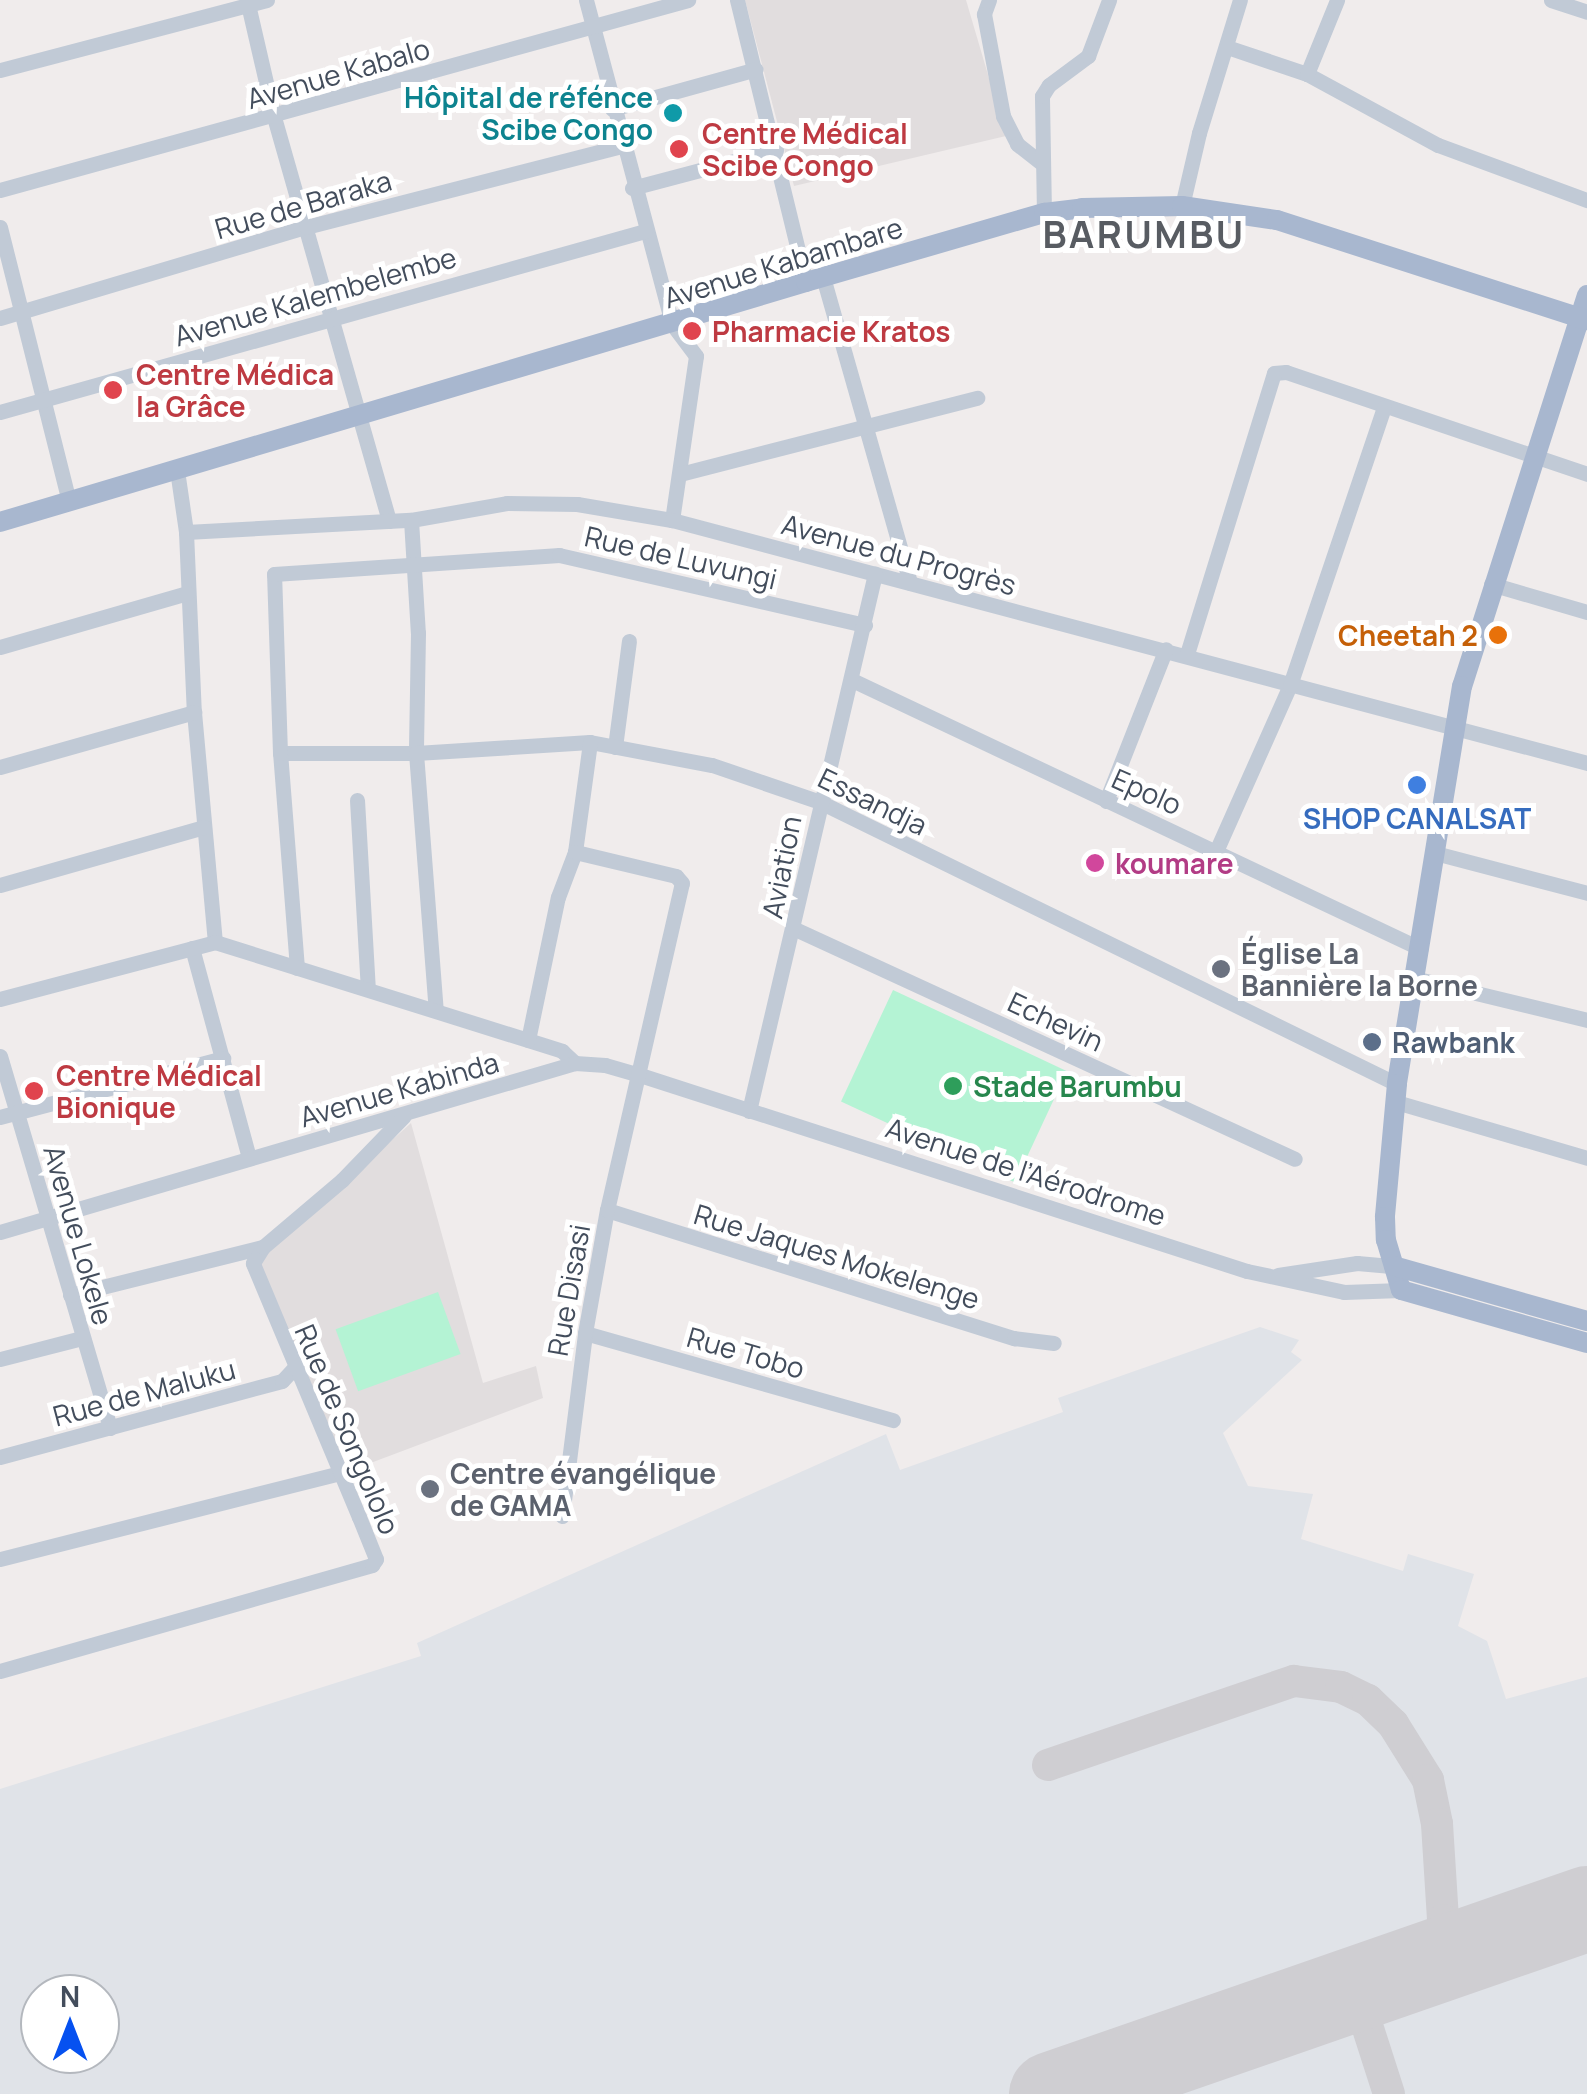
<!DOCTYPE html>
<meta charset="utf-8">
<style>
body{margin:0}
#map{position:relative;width:1587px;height:2094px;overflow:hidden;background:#f0ecec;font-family:Manrope,sans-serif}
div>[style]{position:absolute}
.education>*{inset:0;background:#e1ddde}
.airport>*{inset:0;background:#e0e3e8}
.green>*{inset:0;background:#b4f3d4;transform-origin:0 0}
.taxiway>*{height:32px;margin:-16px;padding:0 16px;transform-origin:16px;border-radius:16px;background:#cfced2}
.runway>*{height:85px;margin:-42.5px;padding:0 42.5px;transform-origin:42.5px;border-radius:42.5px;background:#cfced2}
.minor>*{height:15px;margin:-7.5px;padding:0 7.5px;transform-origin:7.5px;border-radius:7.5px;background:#c1cad6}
.major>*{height:20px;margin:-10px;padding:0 10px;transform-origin:10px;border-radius:10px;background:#a8b7cf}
.dots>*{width:28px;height:28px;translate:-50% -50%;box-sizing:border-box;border:5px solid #fff;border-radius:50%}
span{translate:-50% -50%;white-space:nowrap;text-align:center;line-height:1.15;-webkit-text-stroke:10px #fff;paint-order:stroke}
.street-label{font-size:28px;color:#434d5c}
.culture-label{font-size:28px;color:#0d838f;font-weight:700}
.right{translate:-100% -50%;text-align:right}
.health-label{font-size:28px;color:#be3a42;font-weight:700}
.left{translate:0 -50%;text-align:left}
.food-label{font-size:28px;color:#c56008;font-weight:700}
.shop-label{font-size:28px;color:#366cbe;font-weight:700}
.hotel-label{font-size:28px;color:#b23c85;font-weight:700}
.worship-label{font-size:28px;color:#5b616d;font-weight:700}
.service-label{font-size:28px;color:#4e5e75;font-weight:700}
.leisure-label{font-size:28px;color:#27864d;font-weight:700}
.district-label{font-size:38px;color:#585c62;font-weight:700;letter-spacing:2.5px}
.north{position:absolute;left:20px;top:1974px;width:100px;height:100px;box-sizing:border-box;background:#fff;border:2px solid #b4b8be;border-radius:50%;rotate:0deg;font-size:28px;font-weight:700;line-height:40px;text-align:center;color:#434d5c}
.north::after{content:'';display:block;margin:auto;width:35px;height:45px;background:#0651f0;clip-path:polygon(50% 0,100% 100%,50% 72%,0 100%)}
</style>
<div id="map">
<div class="education">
<div style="clip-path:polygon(745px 0,966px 0,1006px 136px,794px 186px)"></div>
<div style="clip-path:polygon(411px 1123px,483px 1383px,536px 1366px,543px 1398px,344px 1473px,259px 1260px)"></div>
</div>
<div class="airport">
<div style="clip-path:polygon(evenodd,1260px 1327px,1299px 1340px,1291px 1352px,1302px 1360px,1223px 1433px,1248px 1486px,1313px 1494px,1301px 1539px,1403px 1571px,1408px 1554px,1474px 1574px,1458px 1626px,1487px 1641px,1506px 1699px,1587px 1677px,1587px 2094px,0 2094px,0 1789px,421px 1656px,417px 1643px,886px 1434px,900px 1470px,1063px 1412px,1058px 1398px,1260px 1327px,40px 1994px,100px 1994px,100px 2054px,40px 2054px,40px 1994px)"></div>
</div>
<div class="green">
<div style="left:893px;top:990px;width:192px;height:123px;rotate:25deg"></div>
<div style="left:438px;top:1292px;width:66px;height:109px;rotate:70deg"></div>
</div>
<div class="taxiway">
<div style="left:1048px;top:1765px;width:260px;rotate:-18.9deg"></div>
<div style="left:1294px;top:1681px;width:47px;rotate:7.3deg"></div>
<div style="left:1341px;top:1687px;width:30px;rotate:26deg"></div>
<div style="left:1368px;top:1700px;width:35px;rotate:44deg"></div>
<div style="left:1393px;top:1724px;width:66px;rotate:58deg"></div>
<div style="left:1428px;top:1780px;width:45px;rotate:78.4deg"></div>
<div style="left:1437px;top:1824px;width:96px;rotate:86.4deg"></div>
<div style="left:1443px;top:1920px;width:35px;rotate:74deg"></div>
<div style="left:1355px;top:1988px;width:111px;rotate:72.2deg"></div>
</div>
<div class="runway">
<div style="left:1051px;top:2094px;width:567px;rotate:-19.14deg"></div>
</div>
<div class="minor">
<div style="left:247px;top:0;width:120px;rotate:77deg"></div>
<div style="left:274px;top:117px;width:420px;rotate:74.1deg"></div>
<div style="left:586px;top:0;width:335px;rotate:75.1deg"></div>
<div style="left:672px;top:324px;width:40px;rotate:53deg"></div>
<div style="left:696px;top:356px;width:166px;rotate:98.3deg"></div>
<div style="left:737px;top:0;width:290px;rotate:76.3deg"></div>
<div style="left:989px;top:0;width:15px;rotate:110deg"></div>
<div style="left:984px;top:14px;width:104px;rotate:79.4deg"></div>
<div style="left:1003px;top:116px;width:31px;rotate:63deg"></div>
<div style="left:1017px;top:144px;width:29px;rotate:38deg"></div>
<div style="left:1551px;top:0;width:38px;rotate:18deg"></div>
<div style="left:1227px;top:47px;width:84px;rotate:18.6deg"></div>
<div style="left:1307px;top:74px;width:149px;rotate:28.5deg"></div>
<div style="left:1438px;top:145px;width:159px;rotate:20.3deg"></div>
<div style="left:0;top:70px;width:276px;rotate:-14.7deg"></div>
<div style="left:1307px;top:74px;width:80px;rotate:-67.9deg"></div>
<div style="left:612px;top:109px;width:149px;rotate:-15.5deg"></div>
<div style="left:632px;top:188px;width:149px;rotate:-14.8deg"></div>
<div style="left:0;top:190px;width:714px;rotate:-15.44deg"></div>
<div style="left:1182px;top:206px;width:75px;rotate:-76.9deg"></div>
<div style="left:1199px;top:133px;width:139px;rotate:-72.9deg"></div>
<div style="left:1044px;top:213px;width:117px;rotate:-91deg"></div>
<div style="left:1042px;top:96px;width:13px;rotate:-58deg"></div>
<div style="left:1049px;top:85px;width:49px;rotate:-36.6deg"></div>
<div style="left:1088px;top:56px;width:60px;rotate:-69.4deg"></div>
<div style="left:0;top:227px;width:284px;rotate:75.9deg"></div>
<div style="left:823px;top:277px;width:318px;rotate:74.1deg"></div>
<div style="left:0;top:318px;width:319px;rotate:-16.6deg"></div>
<div style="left:306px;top:227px;width:326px;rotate:-14.4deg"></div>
<div style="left:0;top:412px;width:670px;rotate:-15.68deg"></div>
<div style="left:177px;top:470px;width:63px;rotate:81.7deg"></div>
<div style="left:186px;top:532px;width:180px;rotate:87.5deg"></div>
<div style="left:194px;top:712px;width:231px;rotate:84.8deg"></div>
<div style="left:680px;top:474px;width:307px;rotate:-14.4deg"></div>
<div style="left:411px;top:520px;width:113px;rotate:86.5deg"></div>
<div style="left:418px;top:633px;width:120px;rotate:91deg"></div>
<div style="left:416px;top:753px;width:258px;rotate:85.6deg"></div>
<div style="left:186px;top:532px;width:225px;rotate:-3.1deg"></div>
<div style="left:411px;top:520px;width:97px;rotate:-10deg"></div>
<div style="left:507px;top:503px;width:70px;rotate:0.8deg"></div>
<div style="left:577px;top:504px;width:96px;rotate:9.6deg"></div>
<div style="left:672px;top:520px;width:947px;rotate:14.87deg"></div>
<div style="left:1491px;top:584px;width:100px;rotate:16.3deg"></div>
<div style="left:0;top:647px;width:195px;rotate:-16.1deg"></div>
<div style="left:1187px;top:654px;width:294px;rotate:-72.8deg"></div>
<div style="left:1274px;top:373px;width:12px;rotate:-5deg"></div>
<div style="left:1286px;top:372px;width:318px;rotate:18.7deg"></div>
<div style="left:852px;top:680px;width:629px;rotate:25.3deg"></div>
<div style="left:615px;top:747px;width:107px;rotate:-82.5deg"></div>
<div style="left:280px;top:753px;width:136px"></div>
<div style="left:416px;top:753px;width:174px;rotate:-3.6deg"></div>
<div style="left:590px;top:742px;width:124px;rotate:10.7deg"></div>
<div style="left:712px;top:765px;width:114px;rotate:18.9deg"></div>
<div style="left:820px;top:802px;width:642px;rotate:26.05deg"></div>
<div style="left:0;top:767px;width:202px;rotate:-15.8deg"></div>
<div style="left:357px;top:800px;width:188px;rotate:86.7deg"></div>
<div style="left:1106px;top:801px;width:163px;rotate:-68.5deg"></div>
<div style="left:1217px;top:849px;width:180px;rotate:-66deg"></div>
<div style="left:1290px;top:685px;width:293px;rotate:-71.3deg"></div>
<div style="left:1435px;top:853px;width:157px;rotate:14.7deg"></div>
<div style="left:0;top:885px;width:212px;rotate:-15.9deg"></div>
<div style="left:795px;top:929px;width:550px;rotate:24.7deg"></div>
<div style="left:192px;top:948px;width:218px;rotate:74.8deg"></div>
<div style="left:297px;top:968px;width:216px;rotate:-94.5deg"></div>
<div style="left:280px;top:753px;width:179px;rotate:-91.9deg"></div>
<div style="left:274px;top:574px;width:286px;rotate:-3.8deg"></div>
<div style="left:559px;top:555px;width:314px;rotate:12.9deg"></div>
<div style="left:1418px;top:979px;width:174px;rotate:13.6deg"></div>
<div style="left:0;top:999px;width:222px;rotate:-14.8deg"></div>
<div style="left:215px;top:942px;width:364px;rotate:17.4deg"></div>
<div style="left:562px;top:1051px;width:18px;rotate:43deg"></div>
<div style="left:528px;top:1040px;width:146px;rotate:-78.2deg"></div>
<div style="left:558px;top:897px;width:48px;rotate:-69.3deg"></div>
<div style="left:575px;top:852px;width:111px;rotate:-82.2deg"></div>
<div style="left:0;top:1056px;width:388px;rotate:73.5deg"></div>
<div style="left:1396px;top:1102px;width:199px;rotate:16.3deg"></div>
<div style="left:749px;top:1111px;width:552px;rotate:-76.8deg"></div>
<div style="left:0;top:1117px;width:231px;rotate:-14.8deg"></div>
<div style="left:607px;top:1210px;width:427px;rotate:17.5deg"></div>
<div style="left:1014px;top:1338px;width:40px;rotate:7.1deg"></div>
<div style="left:0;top:1232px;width:599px;rotate:-16.38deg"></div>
<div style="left:575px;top:1063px;width:30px;rotate:4deg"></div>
<div style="left:605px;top:1065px;width:36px;rotate:16deg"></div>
<div style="left:640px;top:1075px;width:638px;rotate:17.9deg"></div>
<div style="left:1247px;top:1271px;width:99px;rotate:12.2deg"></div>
<div style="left:1344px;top:1292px;width:57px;rotate:-2deg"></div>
<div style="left:1278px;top:1275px;width:80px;rotate:-8.6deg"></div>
<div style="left:1357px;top:1263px;width:37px;rotate:5deg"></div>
<div style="left:70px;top:1295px;width:199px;rotate:-14deg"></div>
<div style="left:585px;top:1333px;width:320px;rotate:15.8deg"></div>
<div style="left:0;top:1359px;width:85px;rotate:-14.4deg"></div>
<div style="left:0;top:1457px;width:292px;rotate:-15.1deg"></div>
<div style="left:282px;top:1381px;width:19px;rotate:-47deg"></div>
<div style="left:562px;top:1516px;width:184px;rotate:-82.8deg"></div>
<div style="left:585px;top:1333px;width:125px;rotate:-79.9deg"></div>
<div style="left:607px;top:1210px;width:335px;rotate:-77.1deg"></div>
<div style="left:682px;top:883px;width:9px;rotate:-131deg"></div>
<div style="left:676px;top:876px;width:104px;rotate:-166.6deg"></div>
<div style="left:0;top:1559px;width:351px;rotate:-14.2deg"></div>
<div style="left:0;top:1671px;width:387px;rotate:-15.9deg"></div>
<div style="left:372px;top:1565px;width:7px;rotate:-56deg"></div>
<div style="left:376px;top:1559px;width:45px;rotate:-112deg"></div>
<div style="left:359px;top:1517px;width:275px;rotate:-112.7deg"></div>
<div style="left:253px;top:1263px;width:19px;rotate:-58deg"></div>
<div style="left:263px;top:1247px;width:104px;rotate:-40.3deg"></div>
<div style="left:342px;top:1180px;width:89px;rotate:-45.9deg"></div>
</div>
<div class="major">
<div style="left:1587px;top:295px;width:410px;rotate:107.7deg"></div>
<div style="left:1462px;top:686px;width:403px;rotate:99.3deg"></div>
<div style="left:1397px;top:1084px;width:134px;rotate:95.2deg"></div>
<div style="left:1385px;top:1217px;width:23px;rotate:88deg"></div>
<div style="left:1386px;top:1240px;width:52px;rotate:73.3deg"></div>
<div style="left:1401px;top:1290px;width:193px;rotate:15.9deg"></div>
<div style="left:0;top:522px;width:841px;rotate:-16.58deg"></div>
<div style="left:806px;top:282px;width:248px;rotate:-16.2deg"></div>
<div style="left:1044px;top:213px;width:38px;rotate:-7deg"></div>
<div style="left:1082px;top:208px;width:100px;rotate:-1.1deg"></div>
<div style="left:1182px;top:206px;width:96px;rotate:8.4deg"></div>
<div style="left:1277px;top:220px;width:326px;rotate:17.9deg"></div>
<div style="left:1394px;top:1266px;width:201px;rotate:15.9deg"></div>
</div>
<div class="dots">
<div style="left:673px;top:113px;background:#0f9aa8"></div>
<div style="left:679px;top:149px;background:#e0444e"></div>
<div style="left:692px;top:331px;background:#e0444e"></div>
<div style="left:113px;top:390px;background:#e0444e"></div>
<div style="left:1498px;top:635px;background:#e8710a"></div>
<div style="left:1417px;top:785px;background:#3f7fe0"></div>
<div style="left:1095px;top:863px;background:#d1479c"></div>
<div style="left:1221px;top:969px;background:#6b7280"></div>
<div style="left:1372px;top:1042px;background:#5c6f8a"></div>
<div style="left:953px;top:1086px;background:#2e9e5b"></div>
<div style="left:34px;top:1091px;background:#e0444e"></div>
<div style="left:430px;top:1489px;background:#6b7280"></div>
</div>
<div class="street-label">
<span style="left:338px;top:73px;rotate:-16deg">Avenue Kabalo</span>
<span style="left:303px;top:204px;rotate:-16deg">Rue de Baraka</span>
<span style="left:783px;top:262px;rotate:-17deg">Avenue Kabambare</span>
<span style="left:315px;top:296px;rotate:-16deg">Avenue Kalembelembe</span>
<span style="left:899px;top:554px;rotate:15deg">Avenue du Progrès</span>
<span style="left:681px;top:557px;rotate:13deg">Rue de Luvungi</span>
<span style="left:1147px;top:791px;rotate:24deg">Epolo</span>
<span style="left:873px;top:801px;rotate:26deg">Essandja</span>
<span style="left:781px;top:867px;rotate:-79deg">Aviation</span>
<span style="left:1056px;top:1021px;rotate:25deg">Echevin</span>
<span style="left:399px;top:1089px;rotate:-16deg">Avenue Kabinda</span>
<span style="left:1026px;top:1171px;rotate:18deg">Avenue de l’Aérodrome</span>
<span style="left:79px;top:1235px;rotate:74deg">Avenue Lokele</span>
<span style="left:837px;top:1256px;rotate:17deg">Rue Jaques Mokelenge</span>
<span style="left:568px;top:1290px;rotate:-80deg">Rue Disasi</span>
<span style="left:746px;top:1352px;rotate:16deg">Rue Tobo</span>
<span style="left:144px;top:1392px;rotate:-15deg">Rue de Maluku</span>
<span style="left:348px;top:1429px;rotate:67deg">Rue de Songololo</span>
</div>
<div class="culture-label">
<span class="right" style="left:653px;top:113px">Hôpital de réfénce<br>Scibe Congo</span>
</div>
<div class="health-label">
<span class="left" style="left:702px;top:149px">Centre Médical<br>Scibe Congo</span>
<span class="left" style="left:712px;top:331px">Pharmacie Kratos</span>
<span class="left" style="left:136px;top:390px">Centre Médica<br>la Grâce</span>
<span class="left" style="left:56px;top:1091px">Centre Médical<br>Bionique</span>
</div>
<div class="food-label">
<span class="right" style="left:1478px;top:635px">Cheetah 2</span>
</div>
<div class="shop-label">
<span style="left:1417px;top:818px">SHOP CANALSAT</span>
</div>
<div class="hotel-label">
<span class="left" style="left:1115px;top:863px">koumare</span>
</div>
<div class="worship-label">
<span class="left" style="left:1241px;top:969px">Église La<br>Bannière la Borne</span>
<span class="left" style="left:450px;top:1489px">Centre évangélique<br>de GAMA</span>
</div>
<div class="service-label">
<span class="left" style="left:1392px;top:1042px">Rawbank</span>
</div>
<div class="leisure-label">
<span class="left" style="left:973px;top:1086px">Stade Barumbu</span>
</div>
<div class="district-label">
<span style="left:1144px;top:234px">BARUMBU</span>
</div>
<div class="north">N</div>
</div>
